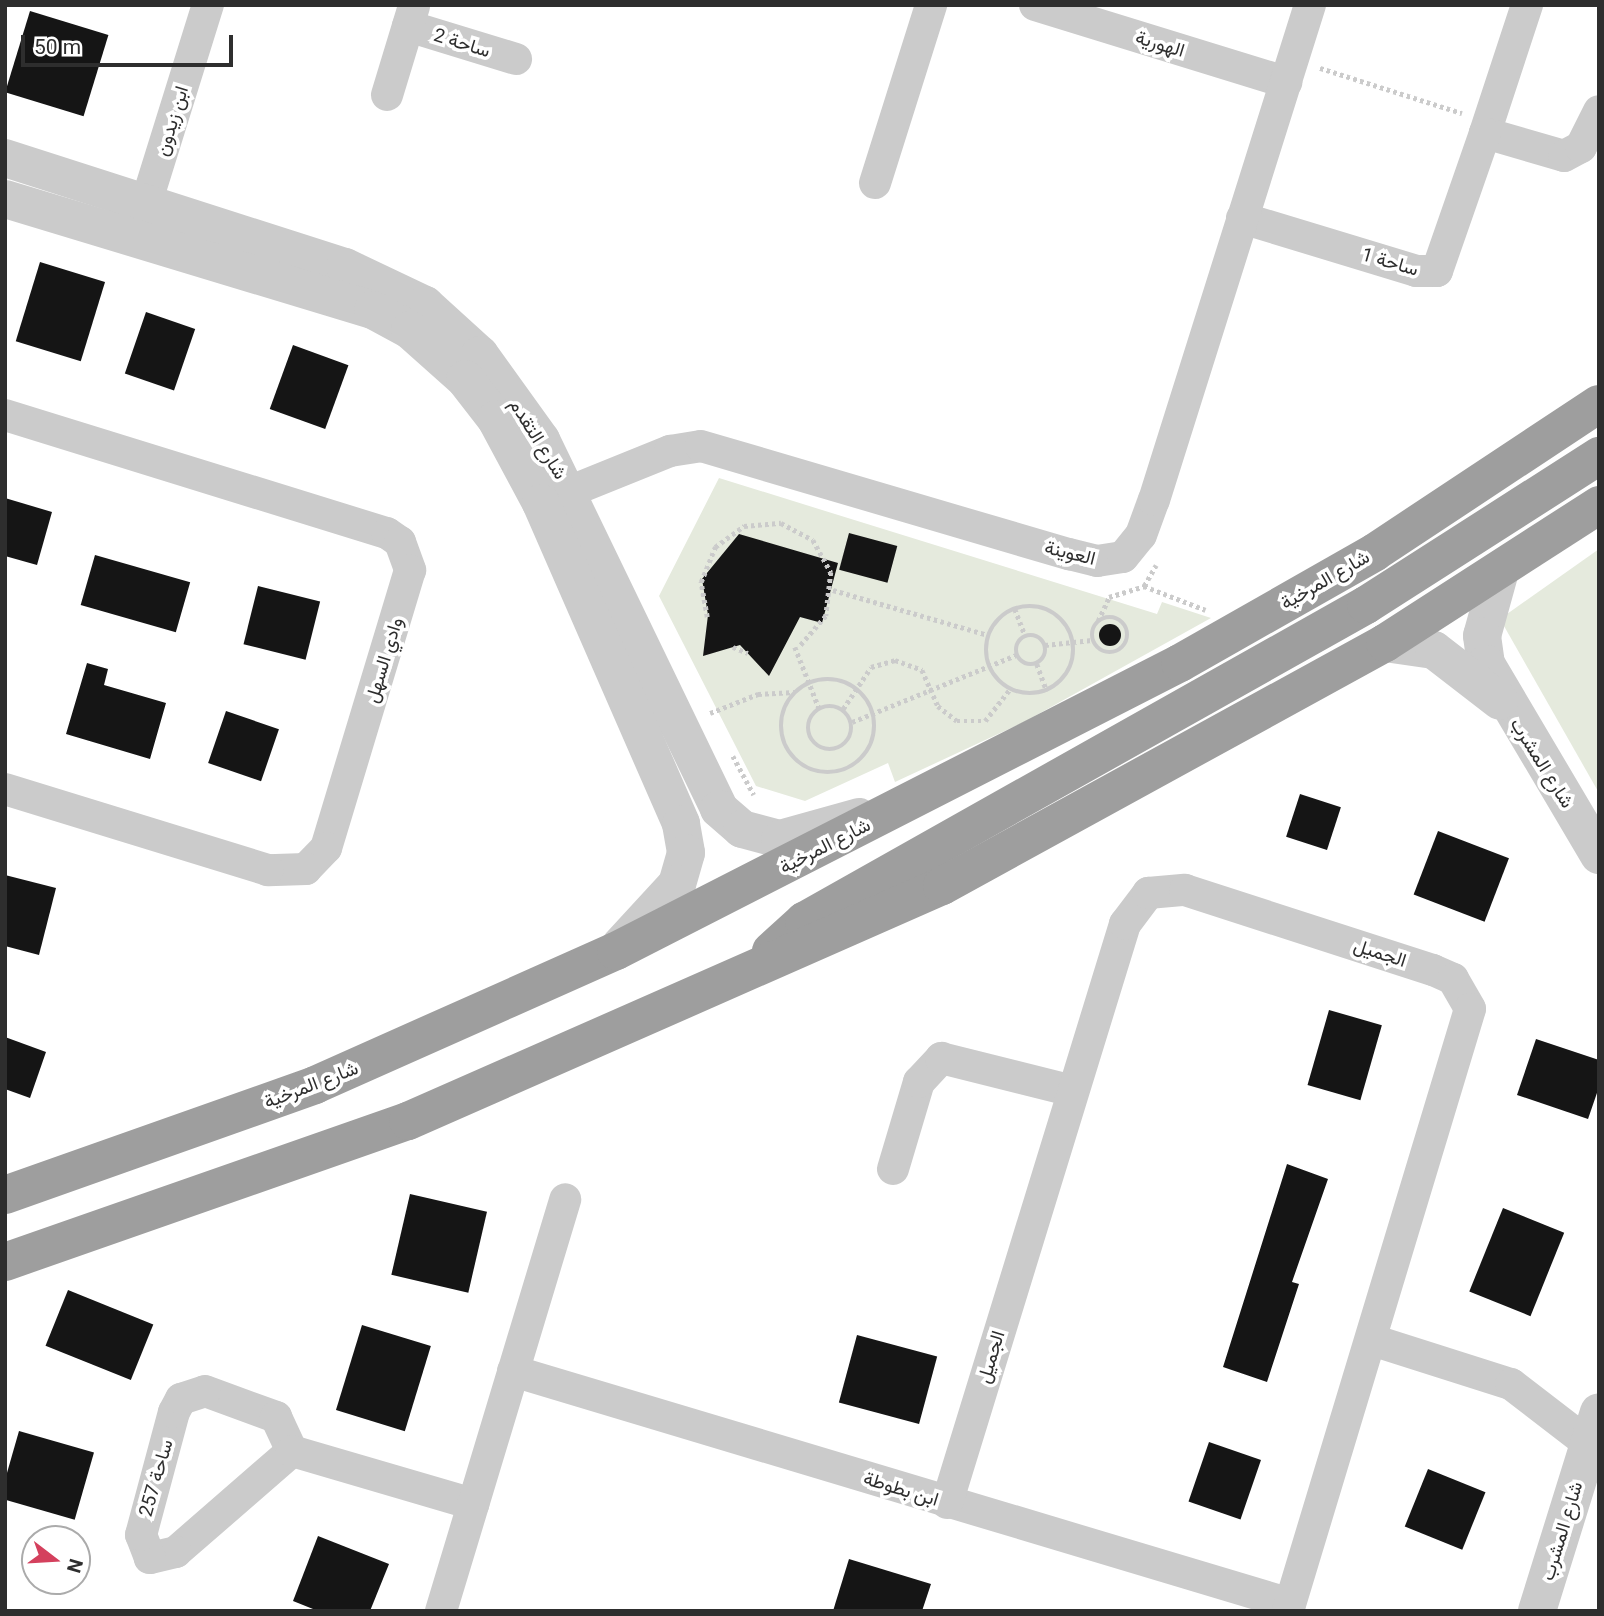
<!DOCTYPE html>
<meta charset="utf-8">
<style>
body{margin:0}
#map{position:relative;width:1604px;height:1616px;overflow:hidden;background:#fff;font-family:Roboto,Vazirmatn,sans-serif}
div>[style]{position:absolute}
.green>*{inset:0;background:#e5eadd}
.building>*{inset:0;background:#151515;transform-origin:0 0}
.round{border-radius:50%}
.path>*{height:4.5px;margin-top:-2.25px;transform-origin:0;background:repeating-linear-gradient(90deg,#cbcbcb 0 3.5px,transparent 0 7px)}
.path>.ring{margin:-2.25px;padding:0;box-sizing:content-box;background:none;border:4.5px solid #cbcbcb;border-radius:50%}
.minor>*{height:32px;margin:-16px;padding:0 16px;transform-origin:16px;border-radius:16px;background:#cbcbcb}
.tertiary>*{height:38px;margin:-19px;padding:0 19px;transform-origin:19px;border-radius:19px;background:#cbcbcb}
.trunk>*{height:38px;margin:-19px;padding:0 19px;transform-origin:19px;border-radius:19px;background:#9e9e9e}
span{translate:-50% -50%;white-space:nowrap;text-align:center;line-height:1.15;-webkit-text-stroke:7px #fff;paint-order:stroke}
.street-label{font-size:19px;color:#2e2e2e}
.frame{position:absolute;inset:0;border:7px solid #2e2e2e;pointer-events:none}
.north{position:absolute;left:21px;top:1525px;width:70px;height:70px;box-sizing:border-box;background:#fff;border:2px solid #ababab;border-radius:50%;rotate:107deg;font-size:19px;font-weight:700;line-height:28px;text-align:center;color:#2e2e2e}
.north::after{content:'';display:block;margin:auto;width:24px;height:32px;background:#d4405d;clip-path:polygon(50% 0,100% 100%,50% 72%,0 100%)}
.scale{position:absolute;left:21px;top:35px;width:212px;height:32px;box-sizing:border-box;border:4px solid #2e2e2e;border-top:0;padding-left:9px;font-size:21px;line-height:24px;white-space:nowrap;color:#2e2e2e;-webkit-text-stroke:5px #fff;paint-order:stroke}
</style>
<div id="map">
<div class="green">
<div style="clip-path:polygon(719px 478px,1157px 614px,1162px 602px,1211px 618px,1024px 722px,895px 782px,888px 763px,805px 801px,756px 786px,659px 596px)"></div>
<div style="clip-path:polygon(1599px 549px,1599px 793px,1500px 619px)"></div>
</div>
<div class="building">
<div style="left:30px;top:11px;width:82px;height:85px;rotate:17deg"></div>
<div style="left:40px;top:262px;width:68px;height:83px;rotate:17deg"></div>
<div style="left:146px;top:312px;width:52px;height:65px;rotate:19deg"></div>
<div style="left:293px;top:345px;width:59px;height:68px;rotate:20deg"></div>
<div style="clip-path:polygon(5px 498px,52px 512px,37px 565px,5px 556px)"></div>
<div style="left:849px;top:533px;width:50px;height:38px;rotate:15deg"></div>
<div style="clip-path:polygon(739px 534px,838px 563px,822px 623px,800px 617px,769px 676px,740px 645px,703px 656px,708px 615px,702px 579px)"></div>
<div style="left:95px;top:555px;width:99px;height:52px;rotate:16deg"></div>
<div style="left:258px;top:586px;width:64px;height:60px;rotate:14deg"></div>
<div class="round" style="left:1099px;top:624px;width:22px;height:22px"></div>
<div style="clip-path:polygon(87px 663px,108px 669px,104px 685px,166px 703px,150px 759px,66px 734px)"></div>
<div style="left:226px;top:711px;width:56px;height:55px;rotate:19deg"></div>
<div style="left:1300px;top:794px;width:43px;height:45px;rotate:18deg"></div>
<div style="left:1438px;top:831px;width:76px;height:68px;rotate:21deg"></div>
<div style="clip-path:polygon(5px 875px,56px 888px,39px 955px,5px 946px)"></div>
<div style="left:1329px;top:1010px;width:55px;height:78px;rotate:16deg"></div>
<div style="clip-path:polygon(5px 1037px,46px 1052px,30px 1098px,5px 1089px)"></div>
<div style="clip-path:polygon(1536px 1039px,1599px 1060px,1599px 1087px,1588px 1119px,1517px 1095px)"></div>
<div style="clip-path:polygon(1287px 1164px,1328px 1179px,1292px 1282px,1299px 1284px,1267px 1382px,1223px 1367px)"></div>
<div style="left:410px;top:1194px;width:79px;height:83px;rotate:13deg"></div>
<div style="left:1503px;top:1208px;width:66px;height:90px;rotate:22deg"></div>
<div style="left:68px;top:1290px;width:92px;height:60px;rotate:22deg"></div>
<div style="left:362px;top:1325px;width:72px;height:89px;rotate:17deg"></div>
<div style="left:857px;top:1335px;width:83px;height:70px;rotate:15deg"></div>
<div style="left:19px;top:1431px;width:78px;height:70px;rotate:16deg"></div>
<div style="left:1209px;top:1442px;width:55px;height:63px;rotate:19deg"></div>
<div style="left:1428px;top:1469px;width:62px;height:62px;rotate:22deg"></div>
<div style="clip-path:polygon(318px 1536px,389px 1564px,370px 1611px,318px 1611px,293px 1601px)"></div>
<div style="clip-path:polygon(849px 1559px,931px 1584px,922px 1611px,833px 1611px)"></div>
</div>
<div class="path">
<div style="left:1320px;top:68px;width:149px;rotate:17.6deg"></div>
<div style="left:1144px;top:586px;width:66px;rotate:21.2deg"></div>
<div style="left:833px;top:590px;width:161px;rotate:16.2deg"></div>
<div class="ring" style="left:986px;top:606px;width:83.5px;height:83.5px"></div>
<div style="left:1015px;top:609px;width:28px;rotate:69deg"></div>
<div class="ring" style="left:1092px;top:617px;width:31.5px;height:31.5px"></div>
<div style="left:707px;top:617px;width:36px;rotate:-100deg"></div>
<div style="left:701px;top:582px;width:38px;rotate:-68deg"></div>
<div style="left:715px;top:547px;width:36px;rotate:-36deg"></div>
<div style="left:744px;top:526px;width:37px;rotate:-5deg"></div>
<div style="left:781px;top:523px;width:36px;rotate:28deg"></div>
<div style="left:813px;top:540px;width:37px;rotate:61deg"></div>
<div style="left:831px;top:572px;width:44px;rotate:96.5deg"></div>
<div style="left:826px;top:616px;width:40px;rotate:131deg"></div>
<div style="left:1098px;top:621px;width:26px;rotate:-65deg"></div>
<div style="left:1109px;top:597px;width:37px;rotate:-17deg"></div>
<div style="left:1144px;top:586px;width:24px;rotate:-60deg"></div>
<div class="ring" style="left:1016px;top:635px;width:25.5px;height:25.5px"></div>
<div style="left:1045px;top:645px;width:47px;rotate:-6.1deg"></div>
<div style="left:733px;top:647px;width:16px;rotate:22deg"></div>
<div style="left:795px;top:647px;width:66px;rotate:68.5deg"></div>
<div style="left:1037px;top:664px;width:29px;rotate:70deg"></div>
<div class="ring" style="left:781px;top:679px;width:89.5px;height:89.5px"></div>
<div class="ring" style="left:808px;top:706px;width:39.5px;height:39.5px"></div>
<div style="left:843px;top:709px;width:50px;rotate:-56.3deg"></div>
<div style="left:871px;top:667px;width:25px;rotate:-16deg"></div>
<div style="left:895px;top:660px;width:29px;rotate:20deg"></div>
<div style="left:922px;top:670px;width:39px;rotate:66deg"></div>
<div style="left:938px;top:706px;width:24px;rotate:38deg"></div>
<div style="left:957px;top:721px;width:28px"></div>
<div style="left:985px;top:721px;width:39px;rotate:-52deg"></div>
<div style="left:710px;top:713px;width:52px;rotate:-21.6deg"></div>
<div style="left:758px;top:694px;width:37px;rotate:-3deg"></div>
<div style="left:852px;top:722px;width:177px;rotate:-22.2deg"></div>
<div style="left:733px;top:756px;width:44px;rotate:61.7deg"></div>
</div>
<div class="minor">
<div style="left:1035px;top:5px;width:263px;rotate:17.1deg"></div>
<div style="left:1527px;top:5px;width:135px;rotate:108.2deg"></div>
<div style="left:1485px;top:133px;width:82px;rotate:16.2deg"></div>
<div style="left:1564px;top:156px;width:19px;rotate:-28deg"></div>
<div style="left:1581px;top:147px;width:40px;rotate:-63.4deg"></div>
<div style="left:408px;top:26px;width:113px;rotate:17deg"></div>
<div style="left:387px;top:95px;width:93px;rotate:-73.1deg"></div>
<div style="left:875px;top:183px;width:187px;rotate:-72.5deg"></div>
<div style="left:1242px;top:218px;width:182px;rotate:16.9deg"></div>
<div style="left:1416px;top:271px;width:21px"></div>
<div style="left:1437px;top:271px;width:146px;rotate:-70.8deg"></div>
<div style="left:139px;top:226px;width:232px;rotate:-72.7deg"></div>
<div style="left:5px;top:415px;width:400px;rotate:17.2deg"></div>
<div style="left:387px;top:533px;width:16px;rotate:35deg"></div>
<div style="left:400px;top:542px;width:30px;rotate:70deg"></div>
<div style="left:410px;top:570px;width:290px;rotate:106.8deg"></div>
<div style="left:326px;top:848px;width:29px;rotate:134deg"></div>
<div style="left:306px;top:869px;width:38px;rotate:178deg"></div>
<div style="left:268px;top:870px;width:275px;rotate:-162.9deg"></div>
<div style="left:546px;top:501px;width:134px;rotate:-22deg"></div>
<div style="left:670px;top:451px;width:31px;rotate:-9deg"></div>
<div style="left:701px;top:446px;width:384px;rotate:16.4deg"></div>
<div style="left:1069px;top:554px;width:29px;rotate:14deg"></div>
<div style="left:1097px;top:561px;width:26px;rotate:-9deg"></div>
<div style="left:1123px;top:557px;width:28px;rotate:-51deg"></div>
<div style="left:1141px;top:535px;width:37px;rotate:-70deg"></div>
<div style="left:1154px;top:500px;width:519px;rotate:-72.51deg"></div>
<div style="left:893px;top:1169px;width:91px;rotate:-73.4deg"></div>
<div style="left:919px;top:1082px;width:33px;rotate:-47deg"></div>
<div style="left:941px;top:1058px;width:136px;rotate:14deg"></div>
<div style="left:1372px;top:1340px;width:146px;rotate:17.6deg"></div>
<div style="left:1511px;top:1384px;width:98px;rotate:37.6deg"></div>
<div style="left:513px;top:1371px;width:811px;rotate:16.69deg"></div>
<div style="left:205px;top:1391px;width:76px;rotate:20.1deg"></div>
<div style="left:276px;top:1417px;width:38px;rotate:65deg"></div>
<div style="left:292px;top:1451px;width:154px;rotate:139deg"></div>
<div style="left:176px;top:1552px;width:27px;rotate:167deg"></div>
<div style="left:150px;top:1558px;width:25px;rotate:-111deg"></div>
<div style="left:141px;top:1535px;width:127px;rotate:-75deg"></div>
<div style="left:174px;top:1412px;width:15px;rotate:-62deg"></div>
<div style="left:181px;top:1399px;width:25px;rotate:-18deg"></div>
<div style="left:292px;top:1451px;width:189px;rotate:16.3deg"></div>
<div style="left:947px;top:1503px;width:606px;rotate:-72.91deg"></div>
<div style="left:1125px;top:924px;width:39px;rotate:-53deg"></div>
<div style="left:1148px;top:893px;width:37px;rotate:-5deg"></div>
<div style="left:1185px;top:890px;width:261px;rotate:17.9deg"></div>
<div style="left:1433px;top:970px;width:22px;rotate:24deg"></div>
<div style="left:1453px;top:979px;width:34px;rotate:60deg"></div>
<div style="left:1470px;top:1009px;width:629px;rotate:106.82deg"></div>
<div style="left:441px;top:1611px;width:430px;rotate:-73.2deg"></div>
</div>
<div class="tertiary">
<div style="left:5px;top:158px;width:357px;rotate:17.8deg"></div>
<div style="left:345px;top:267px;width:89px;rotate:25.4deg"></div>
<div style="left:425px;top:305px;width:74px;rotate:42.3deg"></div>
<div style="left:480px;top:355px;width:105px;rotate:54.3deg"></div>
<div style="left:541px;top:440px;width:410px;rotate:64.2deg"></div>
<div style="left:719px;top:809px;width:30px;rotate:41deg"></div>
<div style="left:742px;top:829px;width:39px;rotate:15deg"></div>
<div style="left:780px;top:839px;width:82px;rotate:-15.6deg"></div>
<div style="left:5px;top:199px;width:384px;rotate:16.8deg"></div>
<div style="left:373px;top:310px;width:42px;rotate:28.4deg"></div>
<div style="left:410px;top:330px;width:74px;rotate:41.7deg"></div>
<div style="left:465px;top:379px;width:51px;rotate:52.2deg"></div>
<div style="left:496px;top:419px;width:95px;rotate:61.8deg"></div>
<div style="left:541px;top:503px;width:350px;rotate:66.4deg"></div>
<div style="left:681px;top:824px;width:29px;rotate:80deg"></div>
<div style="left:686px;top:853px;width:32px;rotate:106deg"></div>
<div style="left:677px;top:884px;width:84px;rotate:132.6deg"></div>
<div style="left:1500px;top:571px;width:67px;rotate:105.5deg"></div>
<div style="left:1482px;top:636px;width:28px;rotate:82deg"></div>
<div style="left:1486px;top:664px;width:222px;rotate:59.4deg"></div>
<div style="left:1385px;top:643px;width:49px;rotate:8.1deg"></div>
<div style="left:1434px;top:650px;width:83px;rotate:37.7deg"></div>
<div style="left:1537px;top:1611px;width:208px;rotate:-72.7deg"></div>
</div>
<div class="trunk">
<div style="left:771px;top:951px;width:45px;rotate:-42.3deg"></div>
<div style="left:804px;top:921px;width:645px;rotate:-29.35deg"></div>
<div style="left:1366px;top:605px;width:277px;rotate:-32.6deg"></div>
<div style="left:5px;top:1195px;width:329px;rotate:-19.5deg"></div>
<div style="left:315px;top:1085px;width:329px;rotate:-24deg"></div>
<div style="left:616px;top:951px;width:633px;rotate:-27.05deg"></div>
<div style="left:1180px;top:663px;width:224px;rotate:-29.6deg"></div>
<div style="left:1375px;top:552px;width:268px;rotate:-33.5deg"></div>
<div style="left:5px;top:1262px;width:427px;rotate:-19.3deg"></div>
<div style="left:408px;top:1121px;width:583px;rotate:-23.75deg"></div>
<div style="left:942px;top:886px;width:505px;rotate:-28.75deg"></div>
<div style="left:1385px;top:643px;width:255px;rotate:-32.8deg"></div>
</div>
<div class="street-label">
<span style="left:462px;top:43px;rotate:17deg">ساحة 2</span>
<span style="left:1160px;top:44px;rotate:17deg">الهورية</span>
<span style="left:172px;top:121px;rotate:-73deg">ابن زيدون</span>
<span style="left:1390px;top:262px;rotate:16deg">ساحة 1</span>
<span style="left:538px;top:439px;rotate:58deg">شارع التقدم</span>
<span style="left:1070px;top:553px;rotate:14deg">العوينة</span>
<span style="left:1325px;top:580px;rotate:-30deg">شارع المرخية</span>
<span style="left:384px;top:660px;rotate:-73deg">وادي السهل</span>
<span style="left:1542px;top:763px;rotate:58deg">شارع المشرب</span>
<span style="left:825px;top:846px;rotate:-27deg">شارع المرخية</span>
<span style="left:1380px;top:953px;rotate:18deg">الجميل</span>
<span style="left:311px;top:1085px;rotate:-21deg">شارع المرخية</span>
<span style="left:991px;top:1357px;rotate:-73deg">الجميل</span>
<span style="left:156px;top:1478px;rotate:-74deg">ساحة 257</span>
<span style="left:901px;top:1489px;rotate:17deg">ابن بطوطة</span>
<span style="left:1562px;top:1531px;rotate:-73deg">شارع المشرب</span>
</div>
<div class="frame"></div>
<div class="north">N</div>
<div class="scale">50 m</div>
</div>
